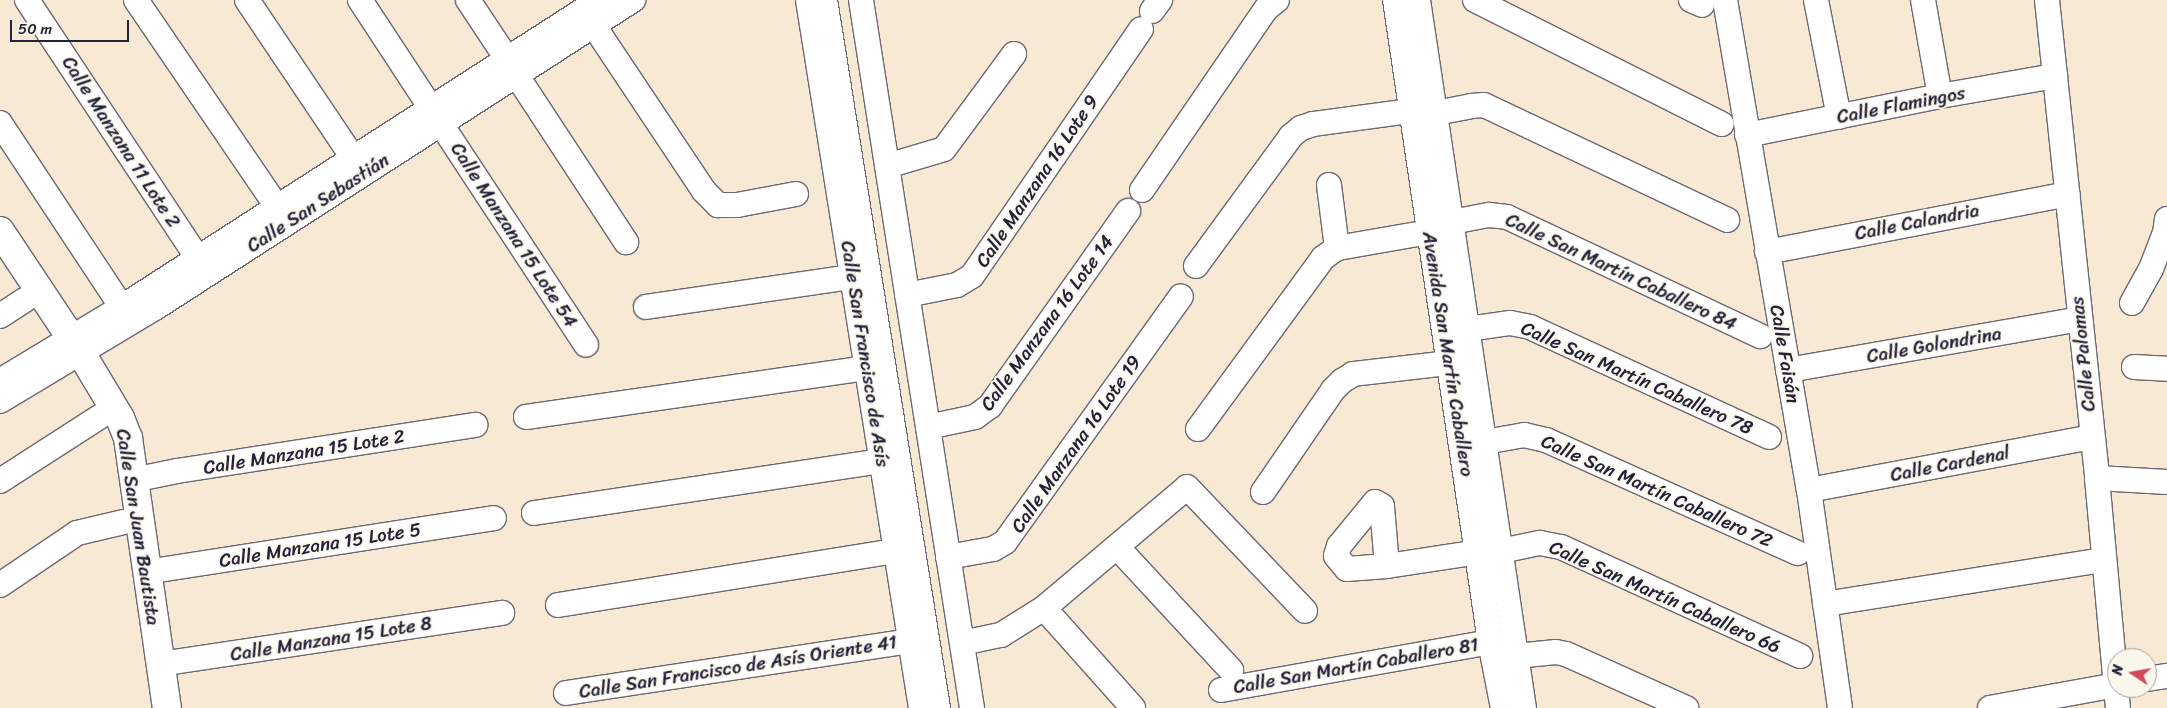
<!DOCTYPE html>
<meta charset="utf-8">
<style>
body{margin:0}
#map{position:relative;width:2167px;height:708px;overflow:hidden;background:#f7e9d4;font-family:Sriracha,sans-serif}
div>[style]{position:absolute}
.roads{filter:drop-shadow(1px 0 #6d6871) drop-shadow(-1px 0 #6d6871) drop-shadow(0 1px #6d6871) drop-shadow(0 -1px #6d6871)}
.minor>*{height:24px;margin:-12px;padding:0 12px;transform-origin:12px;border-radius:12px;background:#fff}
.major>*{height:28px;margin:-14px;padding:0 14px;transform-origin:14px;border-radius:14px;background:#fff}
span{translate:-50% -50%;white-space:nowrap;text-align:center;line-height:1.15;-webkit-text-stroke:4px #fbf7ec;paint-order:stroke}
.street-label{font-size:19px;color:#22223b}
.north{position:absolute;left:2107px;top:648px;width:50px;height:50px;box-sizing:border-box;background:#fbf7ec;border:1px solid #a4a2a5;border-radius:50%;rotate:282deg;font-size:14px;font-weight:700;line-height:20px;text-align:center;color:#22223b}
.north::after{content:'';display:block;margin:auto;width:18px;height:22px;background:#d1495b;clip-path:polygon(50% 0,100% 100%,50% 72%,0 100%)}
.scale{position:absolute;left:10px;top:20px;width:119px;height:22px;box-sizing:border-box;border:2px solid #22223b;border-top:0;padding-left:6px;font-size:15px;line-height:18px;white-space:nowrap;color:#22223b;-webkit-text-stroke:4px #fbf7ec;paint-order:stroke}
</style>
<div id="map">
<div class="roads">
<div class="minor">
<div style="left:27px;top:0;width:310px;rotate:56.5deg"></div>
<div style="left:136px;top:0;width:250px;rotate:55.7deg"></div>
<div style="left:247px;top:0;width:190px;rotate:56.1deg"></div>
<div style="left:360px;top:0;width:129px;rotate:56.7deg"></div>
<div style="left:468px;top:0;width:71px;rotate:56.5deg"></div>
<div style="left:808px;top:0;width:717px;rotate:80.93deg"></div>
<div style="left:861px;top:0;width:717px;rotate:81.09deg"></div>
<div style="left:1395px;top:0;width:649px;rotate:81.58deg"></div>
<div style="left:1490px;top:642px;width:67px;rotate:78.9deg"></div>
<div style="left:1418px;top:0;width:716px;rotate:81.49deg"></div>
<div style="left:1475px;top:0;width:276px;rotate:26.7deg"></div>
<div style="left:1691px;top:0;width:12px;rotate:24deg"></div>
<div style="left:1725px;top:0;width:497px;rotate:80.3deg"></div>
<div style="left:1809px;top:490px;width:220px;rotate:81.9deg"></div>
<div style="left:1816px;top:0;width:119px;rotate:78.9deg"></div>
<div style="left:1923px;top:0;width:97px;rotate:80deg"></div>
<div style="left:2047px;top:0;width:481px;rotate:84deg"></div>
<div style="left:2097px;top:478px;width:231px;rotate:84.8deg"></div>
<div style="left:1152px;top:11px;width:14px;rotate:-54deg"></div>
<div style="left:594px;top:26px;width:198px;rotate:56.3deg"></div>
<div style="left:704px;top:191px;width:20px;rotate:45deg"></div>
<div style="left:718px;top:205px;width:19px"></div>
<div style="left:737px;top:205px;width:60px;rotate:-10.6deg"></div>
<div style="left:517px;top:76px;width:199px;rotate:56.7deg"></div>
<div style="left:1436px;top:113px;width:36px;rotate:-11deg"></div>
<div style="left:1471px;top:106px;width:13px;rotate:-4deg"></div>
<div style="left:1484px;top:105px;width:269px;rotate:25.3deg"></div>
<div style="left:0;top:123px;width:221px;rotate:56.5deg"></div>
<div style="left:441px;top:124px;width:264px;rotate:56.7deg"></div>
<div style="left:1747px;top:135px;width:197px;rotate:-11.4deg"></div>
<div style="left:1940px;top:96px;width:117px;rotate:-9.9deg"></div>
<div style="left:887px;top:166px;width:59px;rotate:-16.6deg"></div>
<div style="left:944px;top:149px;width:118px;rotate:-53.6deg"></div>
<div style="left:1329px;top:185px;width:64px;rotate:82.8deg"></div>
<div style="left:1142px;top:190px;width:219px;rotate:-55.6deg"></div>
<div style="left:1266px;top:9px;width:14px;rotate:-39deg"></div>
<div style="left:1452px;top:222px;width:38px;rotate:-11deg"></div>
<div style="left:1489px;top:215px;width:18px;rotate:6deg"></div>
<div style="left:1507px;top:217px;width:280px;rotate:25.2deg"></div>
<div style="left:1767px;top:252px;width:306px;rotate:-10.9deg"></div>
<div style="left:1196px;top:266px;width:161px;rotate:-53.8deg"></div>
<div style="left:1291px;top:136px;width:13px;rotate:-39deg"></div>
<div style="left:1301px;top:128px;width:13px;rotate:-18deg"></div>
<div style="left:1313px;top:124px;width:98px;rotate:-7.6deg"></div>
<div style="left:907px;top:295px;width:51px;rotate:-11.3deg"></div>
<div style="left:957px;top:285px;width:17px;rotate:-31deg"></div>
<div style="left:972px;top:276px;width:299px;rotate:-55.6deg"></div>
<div style="left:2132px;top:303px;width:39px;rotate:-61deg"></div>
<div style="left:2151px;top:269px;width:39px;rotate:-69deg"></div>
<div style="left:2165px;top:233px;width:14px;rotate:-82deg"></div>
<div style="left:646px;top:307px;width:208px;rotate:-8.3deg"></div>
<div style="left:0;top:316px;width:30px;rotate:-33deg"></div>
<div style="left:1454px;top:331px;width:57px;rotate:-8.1deg"></div>
<div style="left:1510px;top:323px;width:20px;rotate:11deg"></div>
<div style="left:1530px;top:327px;width:263px;rotate:24.7deg"></div>
<div style="left:2134px;top:367px;width:33px;rotate:3deg"></div>
<div style="left:1788px;top:370px;width:295px;rotate:-9.9deg"></div>
<div style="left:0;top:381px;width:143px;rotate:-31.2deg"></div>
<div style="left:122px;top:307px;width:567px;rotate:-32.77deg"></div>
<div style="left:0;top:401px;width:181px;rotate:-31deg"></div>
<div style="left:155px;top:308px;width:569px;rotate:-32.8deg"></div>
<div style="left:526px;top:417px;width:345px;rotate:-8.2deg"></div>
<div style="left:928px;top:427px;width:48px;rotate:-12deg"></div>
<div style="left:975px;top:417px;width:19px;rotate:-36deg"></div>
<div style="left:990px;top:406px;width:239px;rotate:-54.7deg"></div>
<div style="left:1198px;top:429px;width:212px;rotate:-53.8deg"></div>
<div style="left:1323px;top:258px;width:17px;rotate:-36deg"></div>
<div style="left:1337px;top:248px;width:93px;rotate:-9.9deg"></div>
<div style="left:1485px;top:442px;width:40px;rotate:-10deg"></div>
<div style="left:1524px;top:435px;width:23px;rotate:13deg"></div>
<div style="left:1546px;top:440px;width:276px;rotate:24.2deg"></div>
<div style="left:2097px;top:478px;width:70px;rotate:3.3deg"></div>
<div style="left:133px;top:480px;width:45px;rotate:-11.6deg"></div>
<div style="left:177px;top:471px;width:302px;rotate:-8.8deg"></div>
<div style="left:0;top:481px;width:120px;rotate:-32.8deg"></div>
<div style="left:1809px;top:490px;width:288px;rotate:-10.6deg"></div>
<div style="left:1263px;top:492px;width:124px;rotate:-55.5deg"></div>
<div style="left:1333px;top:390px;width:13px;rotate:-45deg"></div>
<div style="left:1342px;top:381px;width:13px;rotate:-32deg"></div>
<div style="left:1353px;top:374px;width:96px;rotate:-6.6deg"></div>
<div style="left:534px;top:513px;width:352px;rotate:-8.5deg"></div>
<div style="left:1117px;top:547px;width:168px;rotate:47.2deg"></div>
<div style="left:1501px;top:551px;width:40px;rotate:-12deg"></div>
<div style="left:1540px;top:543px;width:21px;rotate:11deg"></div>
<div style="left:1561px;top:547px;width:263px;rotate:24.5deg"></div>
<div style="left:948px;top:557px;width:46px;rotate:-10.1deg"></div>
<div style="left:993px;top:549px;width:14px;rotate:-30deg"></div>
<div style="left:1005px;top:542px;width:302px;rotate:-54.4deg"></div>
<div style="left:1387px;top:566px;width:60px;rotate:-94.8deg"></div>
<div style="left:1382px;top:506px;width:8px;rotate:-150deg"></div>
<div style="left:1375px;top:502px;width:57px;rotate:129.3deg"></div>
<div style="left:1339px;top:546px;width:10px;rotate:107deg"></div>
<div style="left:1336px;top:556px;width:17px;rotate:50deg"></div>
<div style="left:1347px;top:569px;width:40px;rotate:-4.3deg"></div>
<div style="left:1387px;top:566px;width:92px;rotate:-8.7deg"></div>
<div style="left:146px;top:572px;width:352px;rotate:-8.8deg"></div>
<div style="left:0;top:585px;width:93px;rotate:-34deg"></div>
<div style="left:77px;top:533px;width:48px;rotate:-13.2deg"></div>
<div style="left:1825px;top:604px;width:282px;rotate:-9deg"></div>
<div style="left:558px;top:605px;width:342px;rotate:-9.1deg"></div>
<div style="left:1044px;top:608px;width:134px;rotate:48.3deg"></div>
<div style="left:962px;top:643px;width:40px;rotate:-12deg"></div>
<div style="left:1001px;top:635px;width:51px;rotate:-32.1deg"></div>
<div style="left:1044px;top:608px;width:187px;rotate:-40.2deg"></div>
<div style="left:1187px;top:487px;width:171px;rotate:46.4deg"></div>
<div style="left:1516px;top:656px;width:40px;rotate:-5.7deg"></div>
<div style="left:1556px;top:652px;width:10px;rotate:11deg"></div>
<div style="left:1566px;top:654px;width:132px;rotate:24.2deg"></div>
<div style="left:160px;top:664px;width:346px;rotate:-8.5deg"></div>
<div style="left:2147px;top:679px;width:20px;rotate:-9deg"></div>
<div style="left:1221px;top:690px;width:273px;rotate:-10.1deg"></div>
<div style="left:566px;top:693px;width:349px;rotate:-8.6deg"></div>
<div style="left:1990px;top:708px;width:129px;rotate:-10.3deg"></div>
</div>
<div class="major">
<div style="left:823px;top:0;width:717px;rotate:80.93deg"></div>
<div style="left:0;top:231px;width:146px;rotate:56.4deg"></div>
<div style="left:81px;top:353px;width:76px;rotate:59deg"></div>
<div style="left:120px;top:418px;width:22px;rotate:68deg"></div>
<div style="left:128px;top:438px;width:273px;rotate:81.8deg"></div>
</div>
</div>
<div class="street-label">
<span style="left:1901px;top:105px;rotate:-11deg">Calle Flamingos</span>
<span style="left:121px;top:142px;rotate:57deg">Calle Manzana 11 Lote 2</span>
<span style="left:1037px;top:181px;rotate:-56deg">Calle Manzana 16 Lote 9</span>
<span style="left:318px;top:203px;rotate:-33deg">Calle San Sebastián</span>
<span style="left:1917px;top:222px;rotate:-11deg">Calle Calandria</span>
<span style="left:514px;top:235px;rotate:57deg">Calle Manzana 15 Lote 54</span>
<span style="left:1621px;top:272px;rotate:25deg">Calle San Martín Caballero 84</span>
<span style="left:1047px;top:323px;rotate:-54deg">Calle Manzana 16 Lote 14</span>
<span style="left:1934px;top:345px;rotate:-10deg">Calle Golondrina</span>
<span style="left:865px;top:354px;rotate:81deg">Calle San Francisco de Asís</span>
<span style="left:1448px;top:354px;rotate:81deg">Avenida San Martín Caballero</span>
<span style="left:1785px;top:354px;rotate:80deg">Calle Faisán</span>
<span style="left:2083px;top:354px;rotate:-96deg">Calle Palomas</span>
<span style="left:1637px;top:378px;rotate:24deg">Calle San Martín Caballero 78</span>
<span style="left:1076px;top:444px;rotate:-55deg">Calle Manzana 16 Lote 19</span>
<span style="left:304px;top:452px;rotate:-9deg">Calle Manzana 15 Lote 2</span>
<span style="left:1950px;top:464px;rotate:-11deg">Calle Cardenal</span>
<span style="left:1657px;top:491px;rotate:24deg">Calle San Martín Caballero 72</span>
<span style="left:138px;top:527px;rotate:81deg">Calle San Juan Bautista</span>
<span style="left:320px;top:545px;rotate:-9deg">Calle Manzana 15 Lote 5</span>
<span style="left:1665px;top:597px;rotate:24deg">Calle San Martín Caballero 66</span>
<span style="left:331px;top:639px;rotate:-9deg">Calle Manzana 15 Lote 8</span>
<span style="left:1356px;top:666px;rotate:-10deg">Calle San Martín Caballero 81</span>
<span style="left:738px;top:667px;rotate:-9deg">Calle San Francisco de Asís Oriente 41</span>
</div>
<div class="north">N</div>
<div class="scale">50 m</div>
</div>
